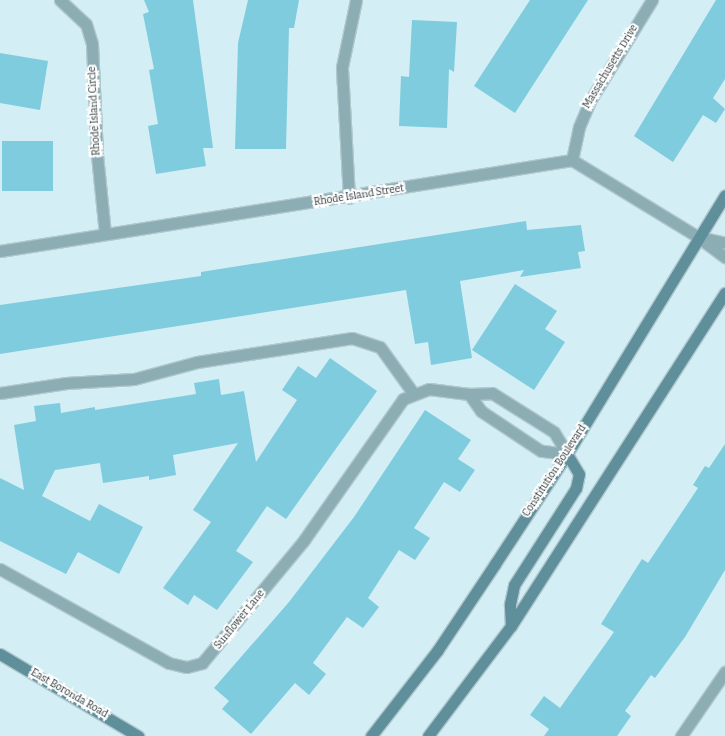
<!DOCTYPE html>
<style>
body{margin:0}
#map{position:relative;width:725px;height:736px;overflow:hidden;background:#d3eef5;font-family:Bitter,serif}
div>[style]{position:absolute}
.building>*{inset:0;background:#7fccde;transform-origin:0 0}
.roads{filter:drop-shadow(1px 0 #b0c8ce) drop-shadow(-1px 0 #b0c8ce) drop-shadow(0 1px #b0c8ce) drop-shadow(0 -1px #b0c8ce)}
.minor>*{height:11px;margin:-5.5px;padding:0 5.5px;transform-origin:5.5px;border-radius:5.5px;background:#8dadb4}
.tertiary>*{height:11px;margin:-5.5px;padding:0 5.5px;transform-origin:5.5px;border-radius:5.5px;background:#8dadb4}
.secondary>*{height:11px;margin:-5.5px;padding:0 5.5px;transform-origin:5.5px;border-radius:5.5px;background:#5f8f9b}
span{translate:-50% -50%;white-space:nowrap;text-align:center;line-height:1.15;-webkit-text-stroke:4px #fff;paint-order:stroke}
.street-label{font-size:10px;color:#263033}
</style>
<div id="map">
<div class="building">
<div style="clip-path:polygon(144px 0,193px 0,213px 148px,203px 148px,206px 166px,156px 174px,148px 126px,158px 124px,149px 70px,154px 69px,143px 14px,149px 12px)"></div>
<div style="clip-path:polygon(248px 0,299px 0,294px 28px,289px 28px,286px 149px,235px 149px,238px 43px)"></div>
<div style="clip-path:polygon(530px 0,588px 0,515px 113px,474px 86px)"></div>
<div style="clip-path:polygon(716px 0,725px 0,725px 79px,713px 98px,725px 109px,716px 123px,703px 115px,673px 162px,634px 136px)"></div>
<div style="clip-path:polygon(412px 20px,457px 22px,454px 72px,449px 69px,447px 128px,399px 126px,401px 76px,409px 77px)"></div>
<div style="clip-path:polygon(0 53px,48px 61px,40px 110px,0 103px)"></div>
<div style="left:53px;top:141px;width:50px;height:51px;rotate:90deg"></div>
<div style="clip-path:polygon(526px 221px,527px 230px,581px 225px,585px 251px,578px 252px,581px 268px,520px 277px,524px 270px,460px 281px,472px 358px,431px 365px,428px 342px,415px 344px,406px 290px,0 354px,0 305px,201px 276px,201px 272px)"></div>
<div style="clip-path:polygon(515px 284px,557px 311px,545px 329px,565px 342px,534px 390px,472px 350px)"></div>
<div style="clip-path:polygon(330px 358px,377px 391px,286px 519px,267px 506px,236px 551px,253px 562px,217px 610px,194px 595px,188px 605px,163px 588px,211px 522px,193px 510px,238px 443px,173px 455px,176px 475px,149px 480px,149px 476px,103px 483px,100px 463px,55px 470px,42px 496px,90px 521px,99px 504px,143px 527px,119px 574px,78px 552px,66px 574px,0 541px,0 478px,24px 490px,14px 425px,36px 421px,34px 406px,60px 403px,61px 413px,95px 407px,95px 410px,196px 394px,194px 383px,219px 379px,221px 395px,244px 391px,256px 462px,297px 400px,282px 390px,298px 366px,316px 378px)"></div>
<div style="clip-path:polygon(425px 410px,471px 440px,458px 459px,475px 470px,460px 492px,444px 482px,414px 528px,430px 538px,415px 560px,399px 550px,368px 598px,379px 607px,363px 628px,347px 617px,313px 663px,326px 674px,309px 695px,295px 683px,251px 734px,222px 709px,229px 701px,214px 688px,289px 602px,354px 517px)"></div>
<div style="clip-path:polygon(725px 444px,725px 570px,685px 637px,655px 678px,651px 675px,625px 711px,631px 716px,617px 736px,544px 736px,549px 729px,530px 715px,544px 696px,560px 708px,614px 632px,601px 624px,642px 559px,648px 563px,698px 488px,693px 485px,705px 466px,709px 468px)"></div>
</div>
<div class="roads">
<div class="minor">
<div style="left:60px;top:0;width:35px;rotate:43deg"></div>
<div style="left:86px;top:24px;width:21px;rotate:73deg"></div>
<div style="left:92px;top:44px;width:111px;rotate:87.4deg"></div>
<div style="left:97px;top:155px;width:79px;rotate:84.2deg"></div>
<div style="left:572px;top:160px;width:34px;rotate:-78deg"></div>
<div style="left:579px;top:127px;width:28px;rotate:-67deg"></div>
<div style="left:590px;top:101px;width:119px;rotate:-58.5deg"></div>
<div style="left:349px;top:198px;width:131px;rotate:-93.1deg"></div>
<div style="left:342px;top:67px;width:68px;rotate:-78.2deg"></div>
<div style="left:0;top:251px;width:579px;rotate:-9.04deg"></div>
<div style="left:572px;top:160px;width:148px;rotate:31.4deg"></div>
<div style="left:0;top:393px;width:67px;rotate:-8.6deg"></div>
<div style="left:66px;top:383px;width:68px;rotate:-3.4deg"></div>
<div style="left:134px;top:379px;width:65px;rotate:-15.1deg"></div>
<div style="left:197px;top:362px;width:157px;rotate:-8.8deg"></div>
<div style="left:352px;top:338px;width:29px;rotate:18deg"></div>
<div style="left:380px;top:347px;width:57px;rotate:54.3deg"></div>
<div style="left:492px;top:393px;width:73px;rotate:32.2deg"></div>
<div style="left:554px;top:432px;width:26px;rotate:59deg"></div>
<div style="left:567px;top:454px;width:26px;rotate:-173deg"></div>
<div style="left:541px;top:451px;width:72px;rotate:-146.3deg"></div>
<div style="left:481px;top:411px;width:21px;rotate:-125deg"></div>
<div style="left:469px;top:394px;width:23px;rotate:-2deg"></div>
<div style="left:0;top:569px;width:193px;rotate:29.1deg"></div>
<div style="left:169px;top:663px;width:18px;rotate:13deg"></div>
<div style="left:187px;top:667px;width:16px;rotate:-15deg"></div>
<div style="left:202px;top:663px;width:160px;rotate:-50.3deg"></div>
<div style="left:304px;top:540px;width:172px;rotate:-54.9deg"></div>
<div style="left:403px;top:399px;width:28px;rotate:-21deg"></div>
<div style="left:429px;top:389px;width:40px;rotate:7.1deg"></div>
<div style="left:681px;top:736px;width:78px;rotate:-55.5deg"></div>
</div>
<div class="tertiary">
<div style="left:698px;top:237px;width:34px;rotate:37deg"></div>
<div style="left:704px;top:238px;width:22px;rotate:13deg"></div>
</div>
<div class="secondary">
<div style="left:511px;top:626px;width:22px;rotate:-93deg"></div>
<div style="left:510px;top:604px;width:19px;rotate:-78deg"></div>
<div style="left:514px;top:585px;width:115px;rotate:-57.4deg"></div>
<div style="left:576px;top:488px;width:14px;rotate:-78deg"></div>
<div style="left:579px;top:474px;width:23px;rotate:-121deg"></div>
<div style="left:0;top:654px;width:161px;rotate:30.7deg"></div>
<div style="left:371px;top:736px;width:108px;rotate:-52.2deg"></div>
<div style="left:437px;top:651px;width:105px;rotate:-56.3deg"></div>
<div style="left:495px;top:564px;width:131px;rotate:-56.8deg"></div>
<div style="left:567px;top:454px;width:303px;rotate:-58.6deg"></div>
<div style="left:428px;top:736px;width:138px;rotate:-53deg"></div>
<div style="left:511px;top:626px;width:396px;rotate:-57.3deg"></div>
</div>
</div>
<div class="street-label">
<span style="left:611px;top:67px;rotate:-59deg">Massachusetts Drive</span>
<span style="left:95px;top:111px;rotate:-93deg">Rhode Island Circle</span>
<span style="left:359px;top:196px;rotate:-9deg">Rhode Island Street</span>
<span style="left:555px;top:471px;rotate:-57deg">Constitution Boulevard</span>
<span style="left:240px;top:620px;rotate:-51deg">Sunflower Lane</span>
<span style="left:69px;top:694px;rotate:30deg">East Boronda Road</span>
</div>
</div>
